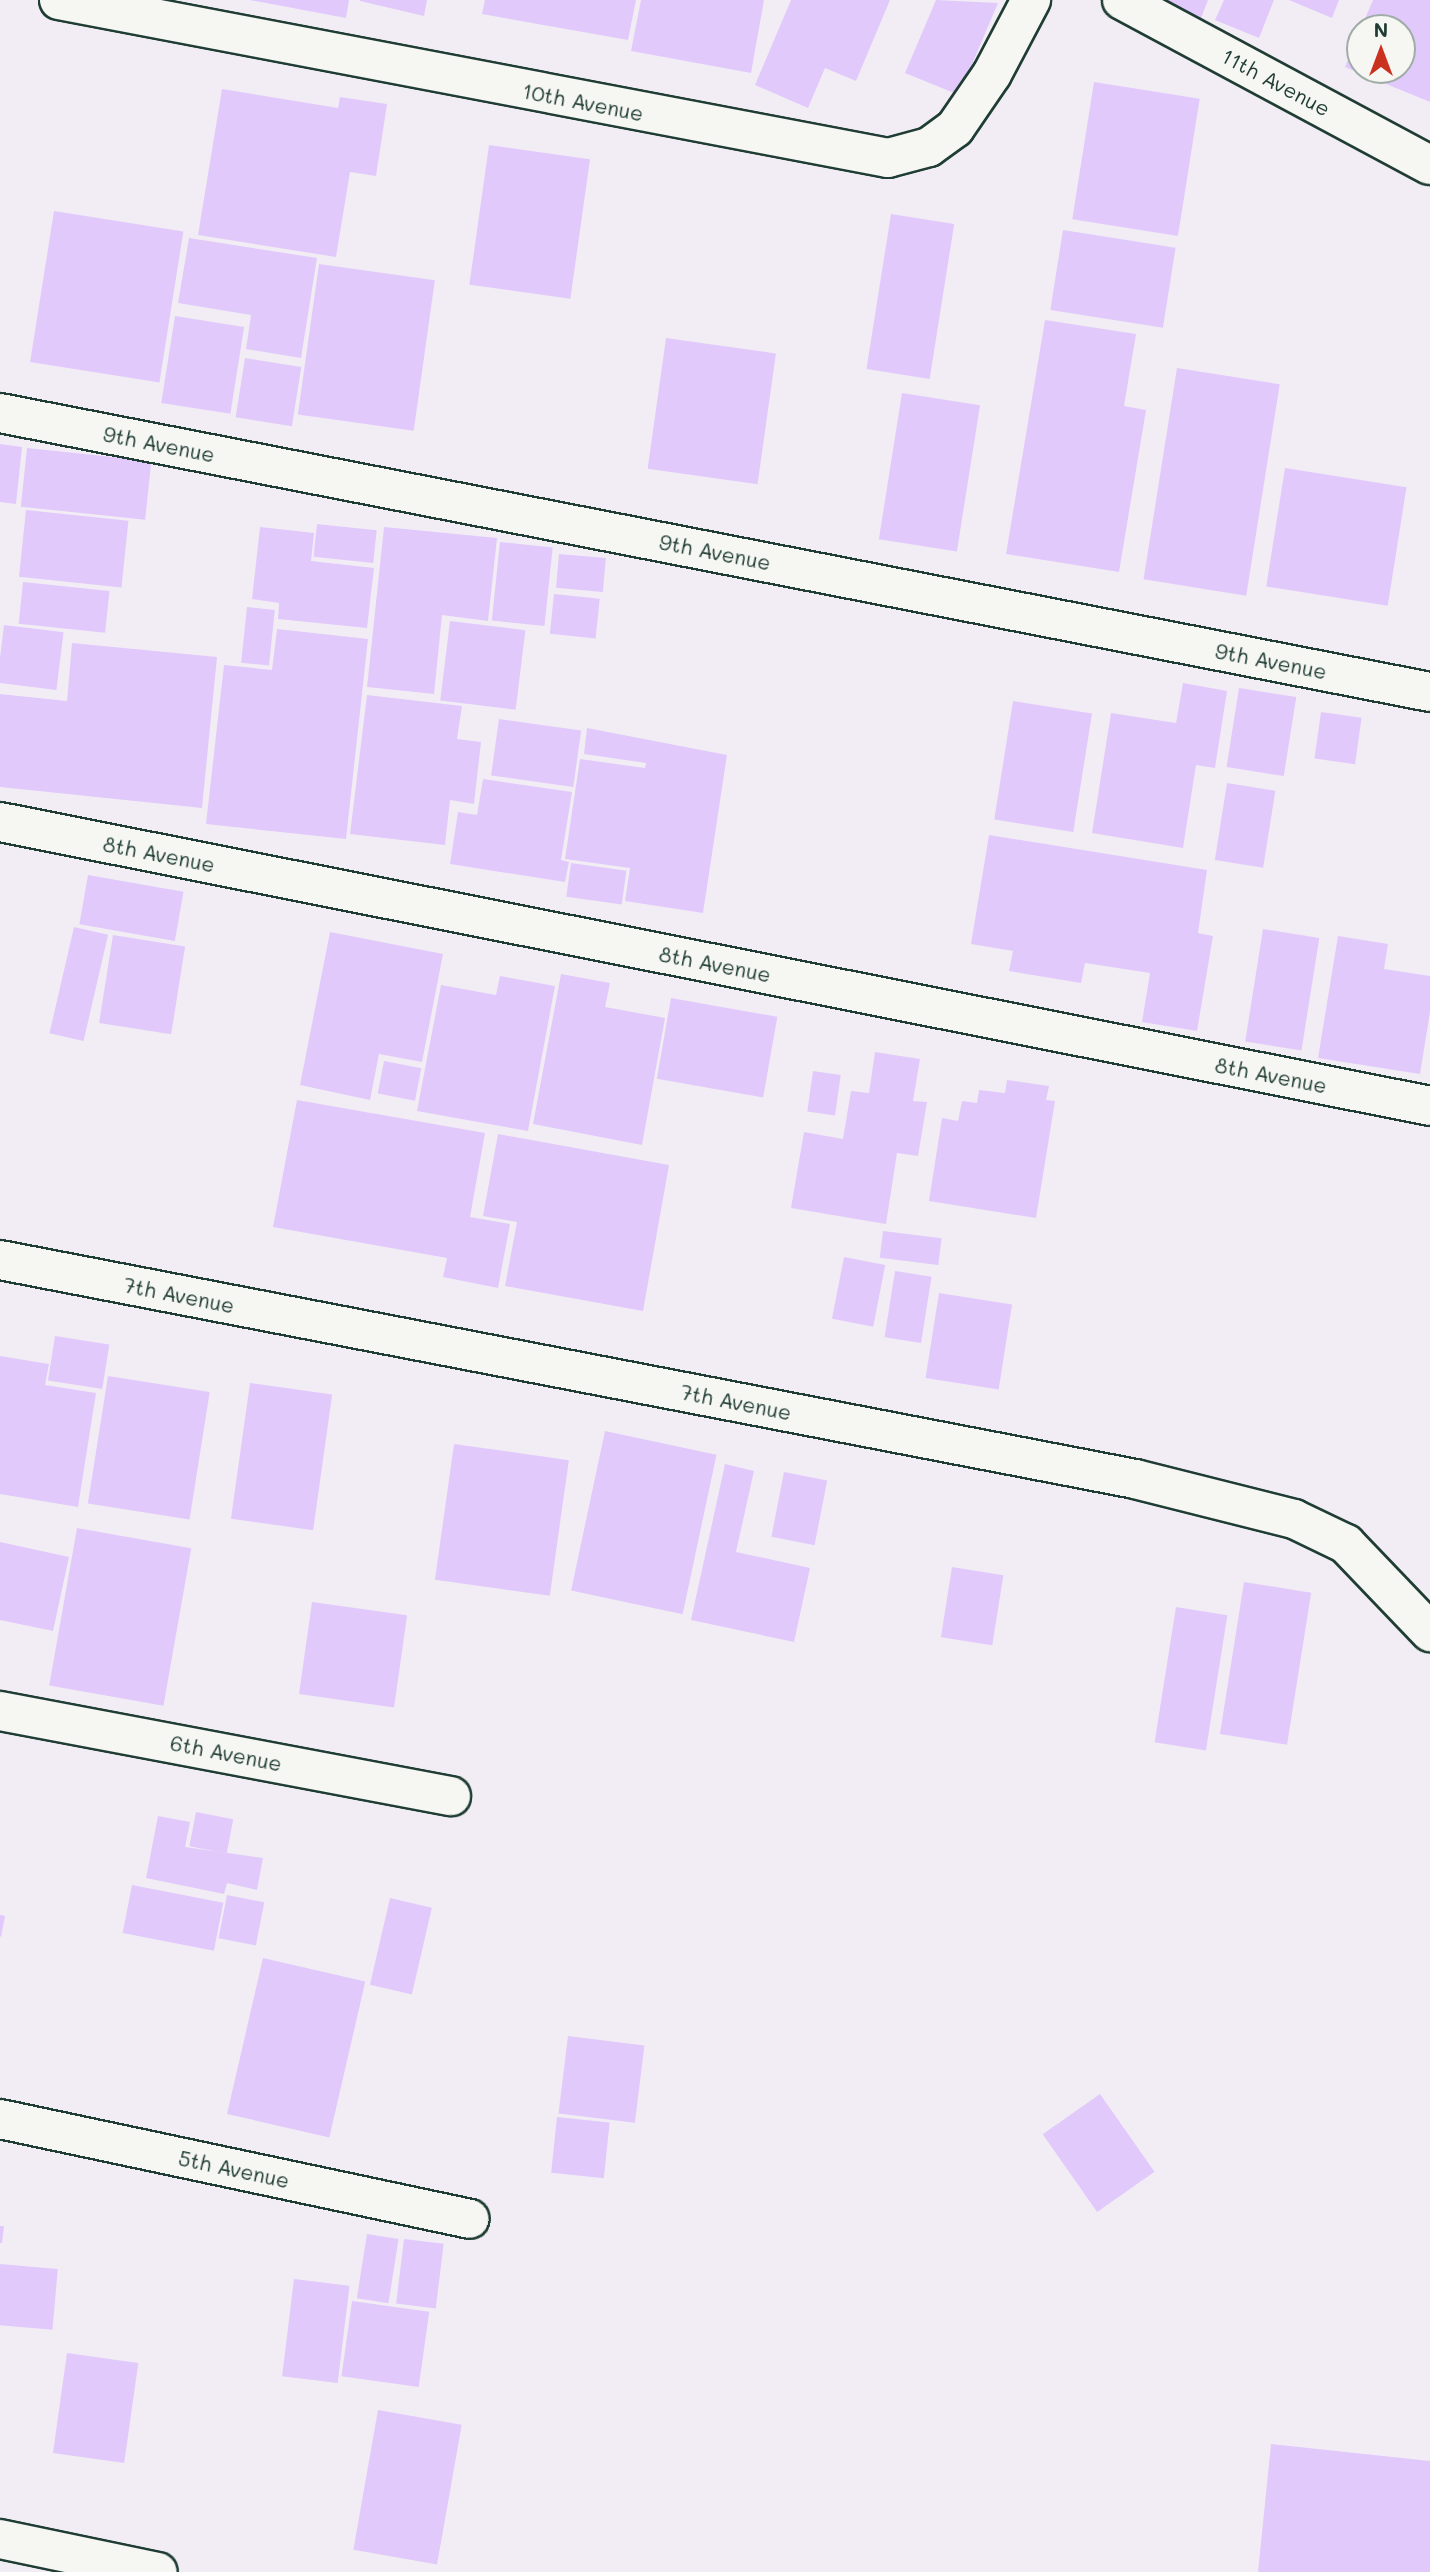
<!DOCTYPE html>
<style>
body{margin:0}
#map{position:relative;width:1430px;height:2572px;overflow:hidden;background:#f2edf4;font-family:Mali,sans-serif}
div>[style]{position:absolute}
.building>*{inset:0;background:#e1cafb;transform-origin:0 0}
.roads{filter:drop-shadow(2px 0 #1f3d34) drop-shadow(-2px 0 #1f3d34) drop-shadow(0 2px #1f3d34) drop-shadow(0 -2px #1f3d34)}
.minor>*{height:38px;margin:-19px;padding:0 19px;transform-origin:19px;border-radius:19px;background:#f6f6f2}
span{translate:-50% -50%;white-space:nowrap;text-align:center;line-height:1.15;-webkit-text-stroke:7px #f6f6f2;paint-order:stroke}
.street-label{font-size:21px;color:#1f3d34}
.north{position:absolute;left:1346px;top:14px;width:70px;height:70px;box-sizing:border-box;background:#f6f6f2;border:2px solid #a0aca6;border-radius:50%;rotate:0deg;font-size:19px;font-weight:700;line-height:28px;text-align:center;color:#1f3d34}
.north::after{content:'';display:block;margin:auto;width:24px;height:32px;background:#c8321e;clip-path:polygon(50% 0,100% 100%,50% 72%,0 100%)}
</style>
<div id="map">
<div class="building">
<div style="clip-path:polygon(250px 0,349px 0,346px 18px)"></div>
<div style="clip-path:polygon(427px 0,424px 16px,360px 1px,360px 0)"></div>
<div style="clip-path:polygon(485px 0,636px 0,628px 40px,482px 14px)"></div>
<div style="clip-path:polygon(641px 0,764px 0,751px 73px,631px 51px)"></div>
<div style="clip-path:polygon(791px 0,890px 0,856px 81px,825px 68px,808px 108px,755px 85px)"></div>
<div style="clip-path:polygon(936px 0,998px 3px,959px 95px,905px 73px)"></div>
<div style="clip-path:polygon(1148px 0,1208px 0,1200px 21px)"></div>
<div style="clip-path:polygon(1224px 0,1274px 0,1259px 38px,1215px 20px)"></div>
<div style="clip-path:polygon(1289px 0,1339px 0,1332px 18px)"></div>
<div style="clip-path:polygon(1373px 0,1430px 0,1430px 102px,1345px 67px,1360px 31px,1360px 70px,1402px 70px,1402px 28px,1361px 28px)"></div>
<div style="left:1094px;top:82px;width:107px;height:139px;rotate:9deg"></div>
<div style="clip-path:polygon(222px 89px,338px 108px,340px 97px,387px 104px,376px 176px,350px 172px,336px 257px,198px 235px)"></div>
<div style="left:489px;top:145px;width:102px;height:141px;rotate:8deg"></div>
<div style="left:54px;top:211px;width:131px;height:153px;rotate:9deg"></div>
<div style="left:891px;top:214px;width:64px;height:157px;rotate:9deg"></div>
<div style="left:1063px;top:230px;width:114px;height:81px;rotate:9deg"></div>
<div style="clip-path:polygon(189px 238px,317px 258px,301px 358px,246px 349px,251px 315px,178px 303px)"></div>
<div style="left:319px;top:264px;width:117px;height:152px;rotate:8deg"></div>
<div style="left:175px;top:316px;width:70px;height:88px;rotate:9deg"></div>
<div style="clip-path:polygon(1045px 320px,1136px 334px,1124px 406px,1146px 410px,1119px 572px,1006px 554px)"></div>
<div style="left:666px;top:338px;width:111px;height:132px;rotate:8deg"></div>
<div style="left:245px;top:358px;width:57px;height:60px;rotate:9deg"></div>
<div style="left:1177px;top:368px;width:104px;height:214px;rotate:9deg"></div>
<div style="left:902px;top:393px;width:79px;height:148px;rotate:9deg"></div>
<div style="clip-path:polygon(0 444px,22px 447px,16px 504px,0 502px)"></div>
<div style="left:27px;top:448px;width:125px;height:59px;rotate:6deg"></div>
<div style="left:1285px;top:468px;width:123px;height:120px;rotate:9deg"></div>
<div style="left:26px;top:510px;width:103px;height:67px;rotate:6deg"></div>
<div style="left:317px;top:524px;width:60px;height:33px;rotate:6deg"></div>
<div style="clip-path:polygon(260px 527px,314px 533px,311px 561px,374px 568px,367px 628px,278px 619px,279px 603px,252px 599px)"></div>
<div style="clip-path:polygon(384px 527px,497px 538px,488px 621px,442px 615px,434px 694px,367px 687px)"></div>
<div style="left:500px;top:542px;width:53px;height:79px;rotate:6deg"></div>
<div style="left:559px;top:554px;width:47px;height:34px;rotate:5deg"></div>
<div style="left:23px;top:582px;width:87px;height:42px;rotate:6deg"></div>
<div style="left:554px;top:594px;width:46px;height:40px;rotate:6deg"></div>
<div style="left:247px;top:607px;width:28px;height:56px;rotate:6deg"></div>
<div style="left:450px;top:621px;width:76px;height:80px;rotate:7deg"></div>
<div style="left:4px;top:625px;width:60px;height:58px;rotate:7deg"></div>
<div style="clip-path:polygon(277px 629px,368px 639px,346px 839px,206px 824px,224px 665px,272px 670px)"></div>
<div style="clip-path:polygon(72px 643px,217px 657px,202px 808px,0 787px,0 694px,67px 701px)"></div>
<div style="clip-path:polygon(1183px 683px,1227px 691px,1215px 768px,1196px 765px,1183px 848px,1092px 833px,1111px 713px,1176px 723px)"></div>
<div style="left:1239px;top:688px;width:58px;height:80px;rotate:9deg"></div>
<div style="clip-path:polygon(367px 695px,462px 706px,457px 739px,481px 742px,474px 804px,450px 800px,445px 845px,350px 834px)"></div>
<div style="left:1013px;top:701px;width:80px;height:120px;rotate:9deg"></div>
<div style="left:1321px;top:712px;width:41px;height:47px;rotate:8deg"></div>
<div style="left:499px;top:719px;width:83px;height:57px;rotate:8deg"></div>
<div style="clip-path:polygon(587px 728px,727px 755px,703px 913px,625px 901px,630px 868px,565px 859px,580px 759px,645px 768px,646px 763px,584px 754px)"></div>
<div style="clip-path:polygon(483px 779px,572px 792px,561px 860px,569px 862px,565px 882px,450px 864px,458px 812px,477px 815px)"></div>
<div style="left:1227px;top:783px;width:49px;height:78px;rotate:9deg"></div>
<div style="clip-path:polygon(989px 835px,1207px 870px,1198px 933px,1213px 936px,1197px 1031px,1142px 1022px,1150px 973px,1085px 963px,1081px 983px,1009px 971px,1013px 951px,971px 944px)"></div>
<div style="left:571px;top:863px;width:56px;height:34px;rotate:8deg"></div>
<div style="left:88px;top:875px;width:97px;height:50px;rotate:10deg"></div>
<div style="left:74px;top:927px;width:35px;height:109px;rotate:13deg"></div>
<div style="left:1263px;top:929px;width:57px;height:114px;rotate:9deg"></div>
<div style="clip-path:polygon(330px 932px,443px 954px,422px 1062px,379px 1054px,370px 1100px,300px 1085px)"></div>
<div style="left:113px;top:935px;width:73px;height:89px;rotate:9deg"></div>
<div style="clip-path:polygon(1338px 936px,1388px 944px,1384px 969px,1430px 976px,1430px 1012px,1420px 1074px,1318px 1058px)"></div>
<div style="clip-path:polygon(561px 974px,610px 983px,605px 1007px,665px 1018px,642px 1145px,533px 1124px)"></div>
<div style="clip-path:polygon(500px 976px,555px 986px,528px 1131px,417px 1111px,441px 985px,496px 995px)"></div>
<div style="left:671px;top:998px;width:108px;height:82px;rotate:10deg"></div>
<div style="clip-path:polygon(875px 1052px,920px 1059px,913px 1101px,927px 1102px,918px 1156px,897px 1153px,886px 1224px,791px 1208px,804px 1132px,843px 1139px,851px 1091px,869px 1093px)"></div>
<div style="left:384px;top:1061px;width:38px;height:33px;rotate:11deg"></div>
<div style="left:813px;top:1071px;width:28px;height:41px;rotate:8deg"></div>
<div style="clip-path:polygon(1007px 1080px,1049px 1086px,1046px 1100px,1055px 1101px,1036px 1218px,929px 1201px,942px 1118px,958px 1121px,962px 1101px,977px 1103px,979px 1090px,1005px 1093px)"></div>
<div style="clip-path:polygon(297px 1100px,485px 1133px,470px 1217px,510px 1224px,498px 1288px,443px 1277px,447px 1258px,273px 1227px)"></div>
<div style="clip-path:polygon(498px 1134px,669px 1165px,643px 1311px,505px 1286px,517px 1222px,483px 1216px)"></div>
<div style="left:883px;top:1231px;width:59px;height:27px;rotate:7deg"></div>
<div style="left:844px;top:1257px;width:42px;height:63px;rotate:11deg"></div>
<div style="left:895px;top:1271px;width:37px;height:67px;rotate:9deg"></div>
<div style="left:939px;top:1293px;width:74px;height:86px;rotate:9deg"></div>
<div style="left:55px;top:1336px;width:55px;height:45px;rotate:9deg"></div>
<div style="clip-path:polygon(0 1356px,49px 1364px,45px 1385px,96px 1393px,78px 1507px,0 1494px)"></div>
<div style="left:108px;top:1376px;width:103px;height:129px;rotate:9deg"></div>
<div style="left:250px;top:1383px;width:83px;height:137px;rotate:8deg"></div>
<div style="left:605px;top:1431px;width:114px;height:163px;rotate:12deg"></div>
<div style="left:454px;top:1444px;width:116px;height:137px;rotate:8deg"></div>
<div style="clip-path:polygon(725px 1464px,754px 1471px,736px 1552px,810px 1568px,794px 1642px,691px 1620px)"></div>
<div style="left:784px;top:1472px;width:44px;height:66px;rotate:11deg"></div>
<div style="left:77px;top:1528px;width:116px;height:160px;rotate:10deg"></div>
<div style="clip-path:polygon(0 1542px,69px 1557px,53px 1631px,0 1620px)"></div>
<div style="left:952px;top:1567px;width:52px;height:71px;rotate:9deg"></div>
<div style="left:1244px;top:1582px;width:68px;height:154px;rotate:9deg"></div>
<div style="left:312px;top:1602px;width:96px;height:93px;rotate:8deg"></div>
<div style="left:1176px;top:1607px;width:52px;height:137px;rotate:9deg"></div>
<div style="left:196px;top:1812px;width:38px;height:35px;rotate:11deg"></div>
<div style="clip-path:polygon(158px 1816px,190px 1822px,185px 1847px,263px 1858px,257px 1890px,227px 1883px,224px 1894px,146px 1878px)"></div>
<div style="left:132px;top:1885px;width:93px;height:49px;rotate:11deg"></div>
<div style="left:227px;top:1895px;width:38px;height:44px;rotate:11deg"></div>
<div style="left:390px;top:1898px;width:43px;height:89px;rotate:13deg"></div>
<div style="clip-path:polygon(0 1915px,5px 1916px,1px 1937px,0 1936px)"></div>
<div style="left:263px;top:1958px;width:105px;height:160px;rotate:13deg"></div>
<div style="left:568px;top:2036px;width:77px;height:78px;rotate:7deg"></div>
<div style="left:1100px;top:2094px;width:95px;height:70px;rotate:55deg"></div>
<div style="left:557px;top:2117px;width:53px;height:56px;rotate:6deg"></div>
<div style="clip-path:polygon(0 2226px,4px 2226px,2px 2243px,0 2243px)"></div>
<div style="left:367px;top:2234px;width:32px;height:65px;rotate:9deg"></div>
<div style="left:404px;top:2239px;width:40px;height:65px;rotate:7deg"></div>
<div style="left:0;top:2264px;width:58px;height:61px;rotate:5deg"></div>
<div style="left:294px;top:2279px;width:56px;height:98px;rotate:7deg"></div>
<div style="left:352px;top:2301px;width:78px;height:76px;rotate:8deg"></div>
<div style="left:67px;top:2353px;width:72px;height:101px;rotate:8deg"></div>
<div style="left:378px;top:2410px;width:85px;height:142px;rotate:10deg"></div>
<div style="clip-path:polygon(1271px 2444px,1430px 2461px,1430px 2572px,1258px 2572px)"></div>
</div>
<div class="roads">
<div class="minor">
<div style="left:59px;top:0;width:844px;rotate:10.79deg"></div>
<div style="left:888px;top:158px;width:42px;rotate:-15deg"></div>
<div style="left:929px;top:147px;width:32px;rotate:-36deg"></div>
<div style="left:955px;top:128px;width:65px;rotate:-55.6deg"></div>
<div style="left:992px;top:74px;width:84px;rotate:-62.2deg"></div>
<div style="left:1122px;top:0;width:349px;rotate:28.2deg"></div>
<div style="left:0;top:413px;width:1457px;rotate:11.04deg"></div>
<div style="left:0;top:822px;width:1458px;rotate:11.23deg"></div>
<div style="left:0;top:1260px;width:1156px;rotate:10.92deg"></div>
<div style="left:1135px;top:1479px;width:164px;rotate:14.1deg"></div>
<div style="left:1294px;top:1519px;width:58px;rotate:25.7deg"></div>
<div style="left:1346px;top:1544px;width:122px;rotate:46.3deg"></div>
<div style="left:0;top:1711px;width:459px;rotate:10.7deg"></div>
<div style="left:0;top:2119px;width:480px;rotate:12deg"></div>
<div style="left:0;top:2539px;width:161px;rotate:11.8deg"></div>
</div>
</div>
<div class="street-label">
<span style="left:1276px;top:82px;rotate:28deg">11th Avenue</span>
<span style="left:583px;top:102px;rotate:11deg">10th Avenue</span>
<span style="left:159px;top:444px;rotate:11deg">9th Avenue</span>
<span style="left:715px;top:552px;rotate:11deg">9th Avenue</span>
<span style="left:1271px;top:661px;rotate:11deg">9th Avenue</span>
<span style="left:159px;top:854px;rotate:11deg">8th Avenue</span>
<span style="left:715px;top:964px;rotate:11deg">8th Avenue</span>
<span style="left:1271px;top:1075px;rotate:11deg">8th Avenue</span>
<span style="left:179px;top:1295px;rotate:11deg">7th Avenue</span>
<span style="left:736px;top:1402px;rotate:11deg">7th Avenue</span>
<span style="left:226px;top:1753px;rotate:11deg">6th Avenue</span>
<span style="left:234px;top:2169px;rotate:12deg">5th Avenue</span>
</div>
<div class="north">N</div>
</div>
